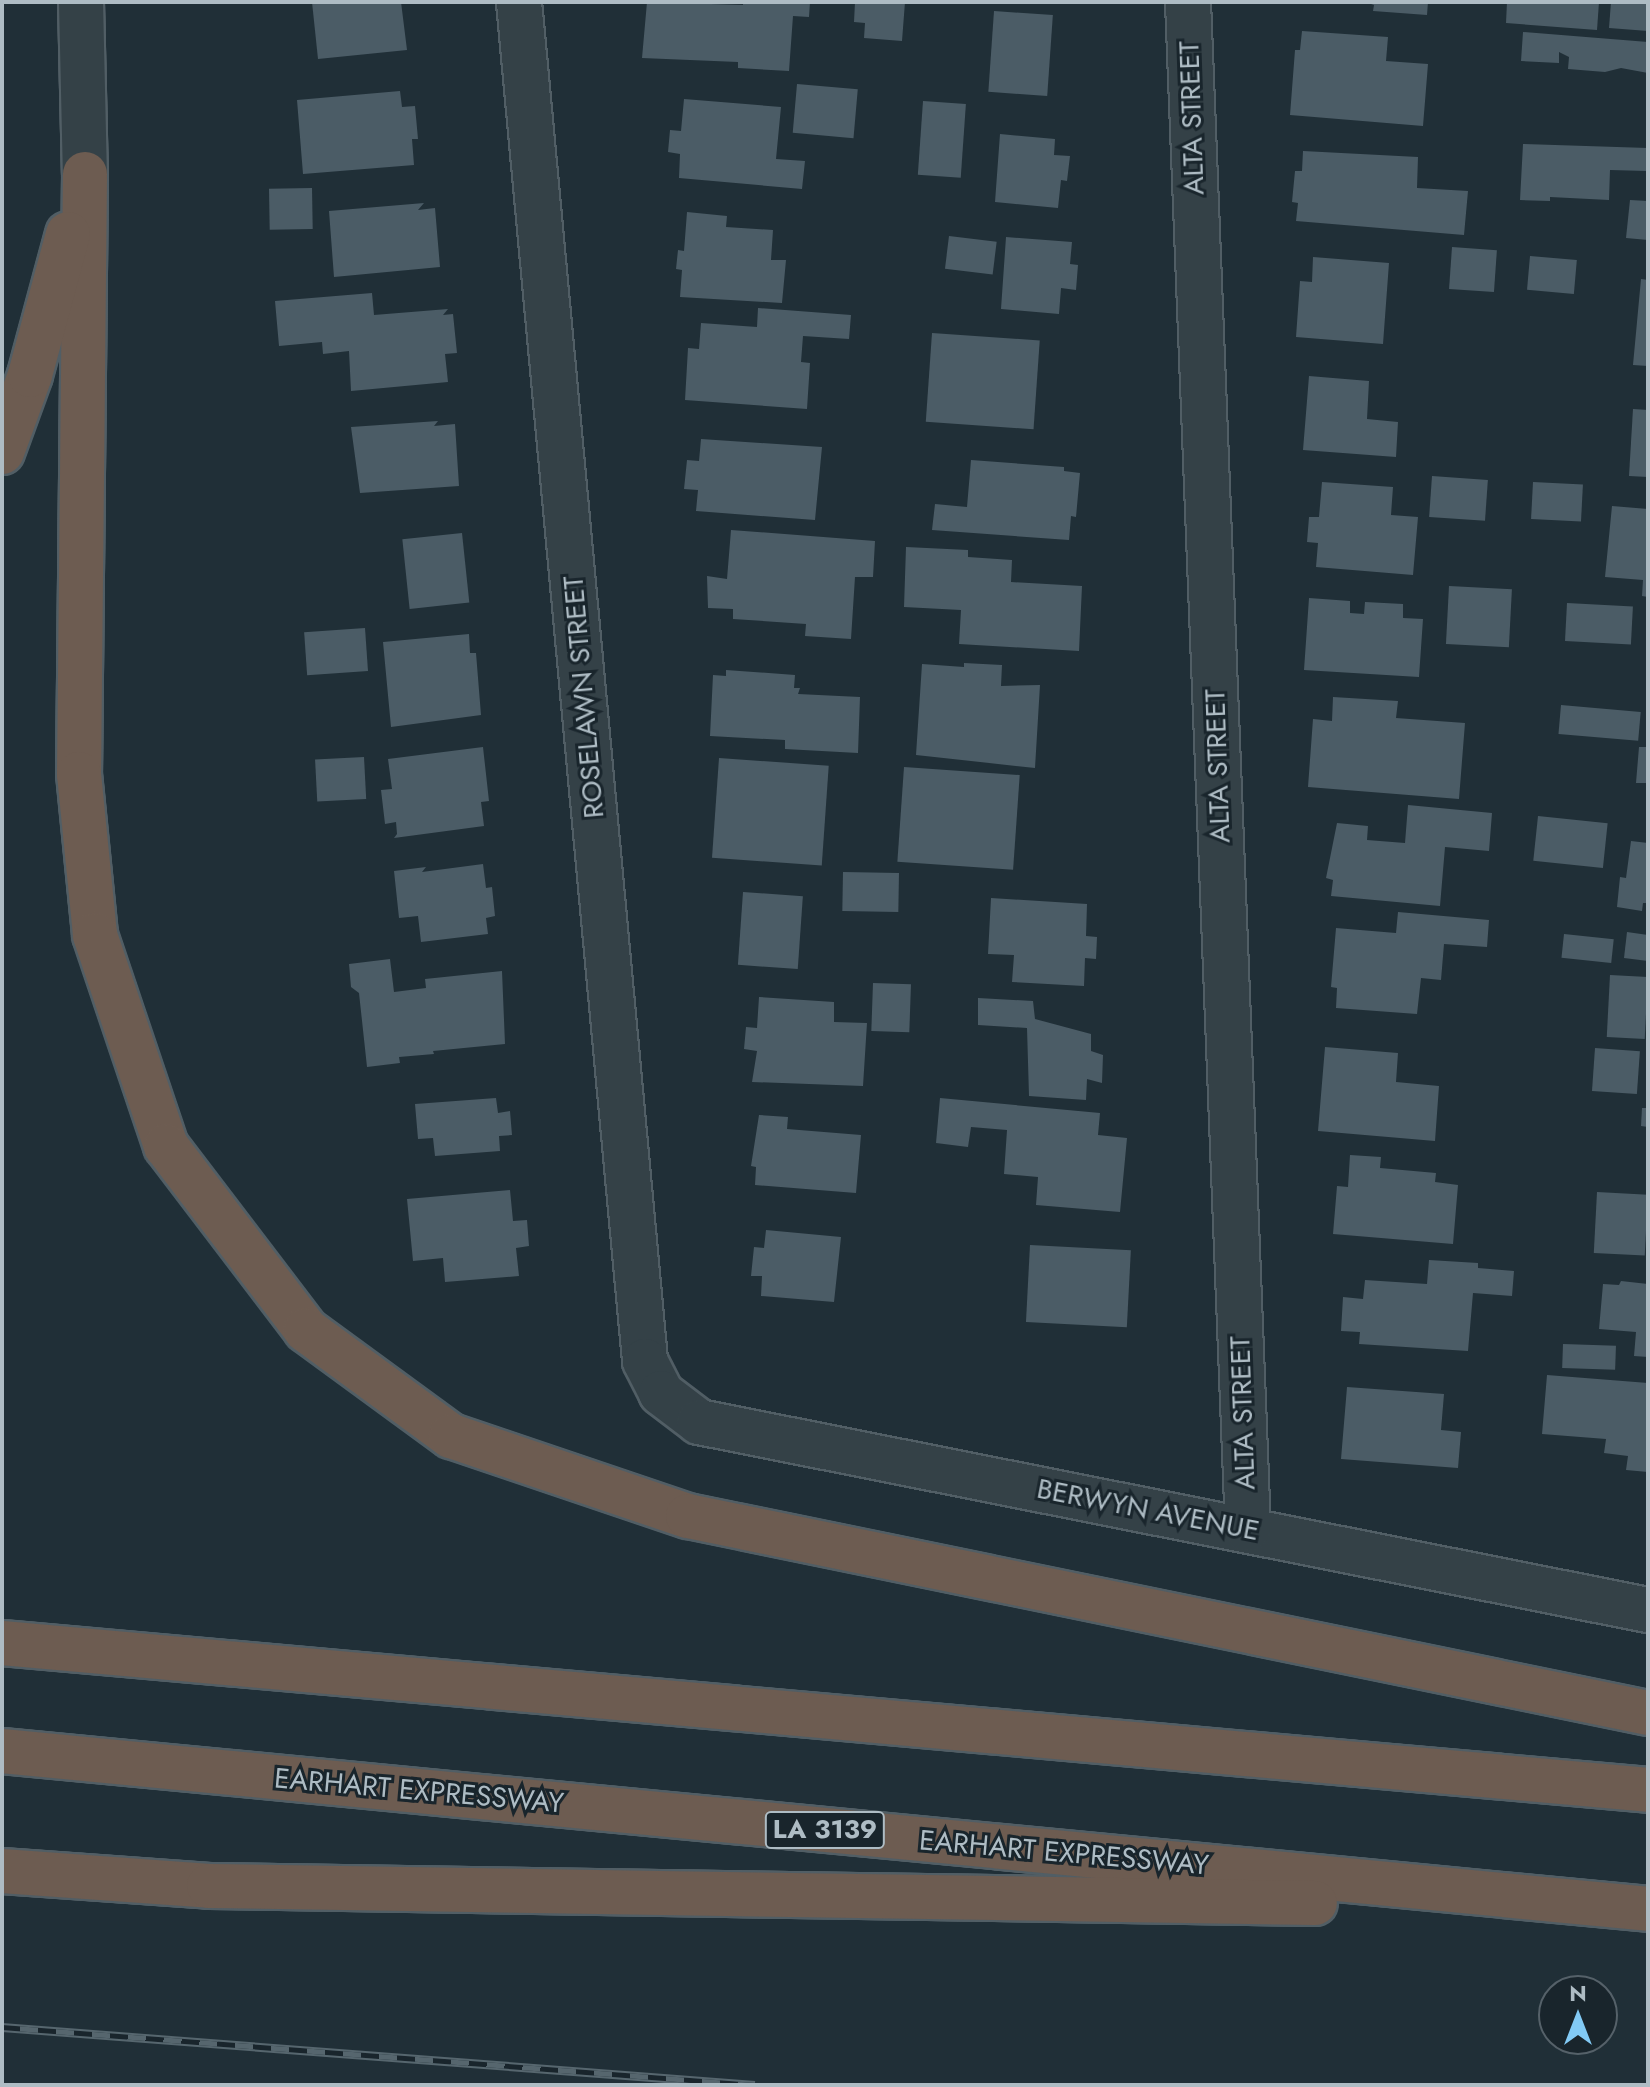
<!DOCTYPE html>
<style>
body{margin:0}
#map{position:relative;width:1650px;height:2087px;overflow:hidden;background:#202f37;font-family:Jost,sans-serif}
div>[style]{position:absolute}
.building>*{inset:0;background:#4b5c66;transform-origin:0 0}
.roads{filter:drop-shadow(2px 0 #515e65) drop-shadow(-2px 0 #515e65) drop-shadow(0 2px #515e65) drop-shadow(0 -2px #515e65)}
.minor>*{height:44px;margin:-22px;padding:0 22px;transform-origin:22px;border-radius:22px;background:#344147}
.highway>*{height:44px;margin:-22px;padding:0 22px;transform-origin:22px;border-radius:22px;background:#6d5c51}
.rail>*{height:9px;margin-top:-4.5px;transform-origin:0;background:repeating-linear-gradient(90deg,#19252c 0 18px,#56666e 0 36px);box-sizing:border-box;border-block:2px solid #56666e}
span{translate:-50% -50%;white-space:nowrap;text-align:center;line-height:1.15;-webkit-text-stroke:6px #19252c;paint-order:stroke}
.shield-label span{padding:2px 6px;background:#19252c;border:2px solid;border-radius:6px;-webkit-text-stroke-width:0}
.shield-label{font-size:26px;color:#aebcc4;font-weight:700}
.street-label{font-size:28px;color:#aebcc4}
.frame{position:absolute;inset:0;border:4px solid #aebcc4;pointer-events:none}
.north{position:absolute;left:1538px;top:1975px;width:80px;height:80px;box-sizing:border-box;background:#19252c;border:2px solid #556169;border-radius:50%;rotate:0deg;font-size:22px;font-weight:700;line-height:32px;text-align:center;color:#aebcc4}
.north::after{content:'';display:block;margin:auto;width:28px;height:36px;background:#82caf5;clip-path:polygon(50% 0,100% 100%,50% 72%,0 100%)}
</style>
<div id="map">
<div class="building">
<div style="clip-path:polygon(312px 2px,401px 2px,407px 50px,318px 59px)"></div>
<div style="clip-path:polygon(647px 2px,743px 5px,743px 2px,810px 2px,809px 17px,793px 16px,789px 71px,738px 68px,738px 62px,642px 58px)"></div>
<div style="clip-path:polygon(855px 2px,905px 2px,902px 41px,864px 38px,865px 23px,854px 22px)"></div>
<div style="clip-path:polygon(1365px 2px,1428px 2px,1427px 15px,1373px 11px,1374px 5px)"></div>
<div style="clip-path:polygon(1507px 2px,1599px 2px,1597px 30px,1506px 23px)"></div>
<div style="clip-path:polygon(1611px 2px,1648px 2px,1648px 31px,1609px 28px)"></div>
<div style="left:994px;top:11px;width:59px;height:81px;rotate:4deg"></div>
<div style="clip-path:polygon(1302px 31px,1388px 37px,1386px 61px,1428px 64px,1423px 126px,1290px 115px,1295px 50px,1300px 50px)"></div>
<div style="clip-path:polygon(1523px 32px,1648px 42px,1648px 73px,1621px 68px,1605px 72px,1568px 69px,1569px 57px,1559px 52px,1559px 63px,1521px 61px)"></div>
<div style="left:797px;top:84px;width:61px;height:49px;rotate:5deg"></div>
<div style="clip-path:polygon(400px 91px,402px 107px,415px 106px,418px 139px,412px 139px,414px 165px,303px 174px,297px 100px)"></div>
<div style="clip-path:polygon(684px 99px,781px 107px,776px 159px,805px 161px,802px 189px,679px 178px,680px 154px,668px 152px,670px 130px,681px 131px)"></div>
<div style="left:923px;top:101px;width:43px;height:74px;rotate:4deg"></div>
<div style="clip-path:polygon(1000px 134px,1055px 139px,1054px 155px,1070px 156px,1067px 181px,1061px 180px,1058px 208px,995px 202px)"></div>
<div style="clip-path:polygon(1523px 144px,1648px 148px,1647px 171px,1610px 170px,1609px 200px,1550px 197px,1550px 201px,1520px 200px)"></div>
<div style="clip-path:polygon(1303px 151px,1418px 157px,1417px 188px,1468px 191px,1464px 235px,1296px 221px,1298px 203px,1292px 202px,1295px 171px,1302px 171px)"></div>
<div style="left:312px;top:188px;width:41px;height:43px;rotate:89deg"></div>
<div style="clip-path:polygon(1630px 200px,1648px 201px,1648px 240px,1626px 238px)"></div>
<div style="clip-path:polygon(424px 203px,418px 210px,435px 208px,440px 267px,334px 277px,329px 211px)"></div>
<div style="clip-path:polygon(687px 212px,727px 216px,726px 227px,773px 230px,771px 260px,786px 260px,782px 303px,680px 297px,682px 270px,676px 269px,678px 250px,684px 251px)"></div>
<div style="left:949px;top:236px;width:48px;height:33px;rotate:7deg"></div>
<div style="clip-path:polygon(1006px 237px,1072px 242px,1070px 264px,1078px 265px,1076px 290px,1061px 288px,1059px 314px,1001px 309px)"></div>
<div style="left:1452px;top:247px;width:45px;height:42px;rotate:4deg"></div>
<div style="left:1530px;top:256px;width:47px;height:34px;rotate:5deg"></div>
<div style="clip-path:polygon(1313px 257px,1389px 263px,1383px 344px,1296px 337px,1300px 281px,1312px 282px)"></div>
<div style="clip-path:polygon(1641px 279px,1648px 280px,1648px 366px,1633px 365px)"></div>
<div style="clip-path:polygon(372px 293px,374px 315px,448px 309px,443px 315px,453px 314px,457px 353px,445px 354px,448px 382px,351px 391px,349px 351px,323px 354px,322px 342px,279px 346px,275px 301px)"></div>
<div style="clip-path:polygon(758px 308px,851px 315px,849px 339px,803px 336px,801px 362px,810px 363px,807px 409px,685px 400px,688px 348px,699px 349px,701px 323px,757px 327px)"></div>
<div style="left:932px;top:333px;width:108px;height:89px;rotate:4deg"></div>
<div style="clip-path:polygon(1309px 376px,1369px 381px,1367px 419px,1398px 422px,1396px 457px,1303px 450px)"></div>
<div style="clip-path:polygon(1633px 409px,1648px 410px,1648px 477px,1629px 476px)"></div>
<div style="clip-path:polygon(438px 421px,434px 426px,455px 424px,459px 486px,360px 493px,351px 427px)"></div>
<div style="clip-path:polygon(701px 439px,822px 447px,815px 520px,696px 511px,698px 490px,684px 489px,687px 460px,699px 461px)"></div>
<div style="clip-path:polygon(971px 460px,1064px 467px,1064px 471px,1080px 473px,1076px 517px,1071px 516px,1069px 540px,932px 530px,935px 504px,967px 507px)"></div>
<div style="left:1432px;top:476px;width:56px;height:41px;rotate:4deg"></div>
<div style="clip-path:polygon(1322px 482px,1393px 487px,1391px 515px,1418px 517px,1413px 575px,1316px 567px,1318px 543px,1307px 542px,1309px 517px,1319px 517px)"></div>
<div style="left:1533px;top:482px;width:50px;height:37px;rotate:3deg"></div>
<div style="clip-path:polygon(1612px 506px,1648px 509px,1648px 597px,1642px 596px,1643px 580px,1605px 577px)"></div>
<div style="clip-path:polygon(731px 530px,875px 541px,873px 577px,855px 577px,851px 639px,805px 636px,806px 624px,733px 619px,733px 609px,708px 608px,707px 576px,727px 579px)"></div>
<div style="left:462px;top:533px;width:70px;height:60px;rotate:84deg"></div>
<div style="clip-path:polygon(906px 547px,968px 550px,968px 557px,1012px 560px,1011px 582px,1082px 586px,1079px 651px,959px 644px,961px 610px,904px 607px)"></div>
<div style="left:1449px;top:586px;width:63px;height:58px;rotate:3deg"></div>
<div style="clip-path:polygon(1309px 598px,1350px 601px,1350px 613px,1364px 614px,1365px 602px,1403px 604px,1403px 618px,1423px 619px,1419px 677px,1304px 670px)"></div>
<div style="left:1567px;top:603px;width:66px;height:38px;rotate:3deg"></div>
<div style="left:365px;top:628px;width:43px;height:61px;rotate:86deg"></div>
<div style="clip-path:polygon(469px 634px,470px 653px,476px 653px,481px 715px,391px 727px,383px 642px)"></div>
<div style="clip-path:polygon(964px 663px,1002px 665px,1001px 686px,1040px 685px,1035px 768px,916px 755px,922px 664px,964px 667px)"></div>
<div style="clip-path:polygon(726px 670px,795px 675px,794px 688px,800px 688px,798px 694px,860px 697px,858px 753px,785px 749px,785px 740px,710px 736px,713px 675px,726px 676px)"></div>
<div style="clip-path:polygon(1333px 697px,1398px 701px,1396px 718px,1465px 723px,1459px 799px,1308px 787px,1313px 719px,1332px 721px)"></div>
<div style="left:1561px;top:705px;width:80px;height:29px;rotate:5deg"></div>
<div style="clip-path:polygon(483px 747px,489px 801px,481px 802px,484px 826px,394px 838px,397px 834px,396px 822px,385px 824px,381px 790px,392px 789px,388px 759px)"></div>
<div style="clip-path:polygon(1639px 747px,1648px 747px,1648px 783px,1636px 783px)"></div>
<div style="left:364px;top:757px;width:42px;height:49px;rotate:87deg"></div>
<div style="left:719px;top:758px;width:110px;height:100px;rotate:4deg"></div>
<div style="left:904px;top:767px;width:116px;height:95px;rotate:4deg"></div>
<div style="clip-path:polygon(1408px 805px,1492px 813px,1489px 851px,1445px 847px,1440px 906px,1331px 896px,1333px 880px,1326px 878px,1337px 823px,1368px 826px,1367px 840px,1405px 843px)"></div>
<div style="left:1538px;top:816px;width:70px;height:45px;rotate:6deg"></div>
<div style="clip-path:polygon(1631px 841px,1648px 843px,1648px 903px,1643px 903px,1642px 911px,1617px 907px,1620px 877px,1626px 878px)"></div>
<div style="clip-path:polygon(483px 864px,486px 888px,492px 887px,495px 916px,486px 918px,488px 934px,421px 942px,418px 916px,399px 918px,394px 871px,426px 867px,422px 872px)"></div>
<div style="left:843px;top:872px;width:56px;height:39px;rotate:1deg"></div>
<div style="left:743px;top:892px;width:60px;height:73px;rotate:4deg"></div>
<div style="clip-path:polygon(991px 898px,1087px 904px,1086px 936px,1097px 937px,1096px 959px,1085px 958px,1084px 986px,1012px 982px,1014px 955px,988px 954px)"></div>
<div style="clip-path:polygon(1398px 912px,1489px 920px,1487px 947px,1444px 944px,1441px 980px,1421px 978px,1417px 1014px,1336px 1008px,1337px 988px,1331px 987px,1336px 928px,1396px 933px)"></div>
<div style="clip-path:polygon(1627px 932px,1648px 935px,1648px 961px,1624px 958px)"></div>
<div style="left:1564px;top:934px;width:50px;height:24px;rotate:6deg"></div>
<div style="clip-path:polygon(390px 959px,394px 992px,426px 988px,425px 979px,502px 971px,505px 1044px,433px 1051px,434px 1054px,399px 1057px,400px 1063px,367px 1067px,359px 993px,351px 987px,349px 964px)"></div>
<div style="left:1610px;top:975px;width:38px;height:62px;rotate:3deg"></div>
<div style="left:873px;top:983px;width:38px;height:48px;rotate:2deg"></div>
<div style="clip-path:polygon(759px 997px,834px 1002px,834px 1022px,867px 1023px,863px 1086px,752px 1082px,757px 1051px,744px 1049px,746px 1027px,757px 1028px)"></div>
<div style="clip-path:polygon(978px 998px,1033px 1001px,1035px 1019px,1091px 1034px,1091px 1051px,1103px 1055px,1102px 1083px,1087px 1079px,1086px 1100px,1029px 1096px,1027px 1028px,978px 1025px)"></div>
<div style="clip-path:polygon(1325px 1047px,1398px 1053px,1396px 1082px,1439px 1086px,1435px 1141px,1318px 1131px)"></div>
<div style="left:1595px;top:1048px;width:45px;height:43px;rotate:4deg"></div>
<div style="clip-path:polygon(496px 1098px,498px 1113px,510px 1111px,512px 1135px,499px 1136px,500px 1151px,435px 1156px,433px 1138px,418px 1139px,415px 1104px)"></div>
<div style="clip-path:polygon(940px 1098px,1100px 1113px,1098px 1135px,1127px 1138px,1120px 1212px,1036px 1205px,1038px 1177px,1004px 1174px,1007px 1130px,971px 1127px,968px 1147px,936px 1143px)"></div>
<div style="clip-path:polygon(1642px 1108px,1648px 1108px,1648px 1127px,1641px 1126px)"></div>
<div style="clip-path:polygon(759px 1115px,788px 1117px,787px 1129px,861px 1135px,856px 1193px,755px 1185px,756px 1167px,751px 1166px)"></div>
<div style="clip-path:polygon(1350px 1155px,1381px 1157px,1380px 1168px,1436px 1173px,1435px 1182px,1458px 1185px,1453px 1244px,1333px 1234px,1337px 1186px,1348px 1187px)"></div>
<div style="clip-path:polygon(510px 1190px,513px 1221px,527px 1220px,529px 1246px,516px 1248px,519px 1276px,445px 1282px,443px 1258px,413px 1261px,407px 1199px)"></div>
<div style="left:1597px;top:1192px;width:51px;height:61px;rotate:3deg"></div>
<div style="clip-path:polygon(766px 1230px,841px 1237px,834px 1302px,761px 1296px,762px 1276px,751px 1276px,754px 1247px,764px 1248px)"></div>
<div style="left:1030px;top:1245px;width:101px;height:77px;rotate:3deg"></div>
<div style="clip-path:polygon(1429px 1260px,1478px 1263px,1478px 1268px,1514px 1271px,1512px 1296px,1473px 1293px,1468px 1351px,1359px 1344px,1360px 1332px,1341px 1331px,1343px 1297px,1363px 1299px,1365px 1280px,1427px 1284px)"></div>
<div style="clip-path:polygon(1621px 1281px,1648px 1284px,1648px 1357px,1634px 1356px,1636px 1332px,1599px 1329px,1603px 1284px,1619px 1285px)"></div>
<div style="left:1563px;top:1344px;width:53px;height:24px;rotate:2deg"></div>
<div style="clip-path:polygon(1547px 1375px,1648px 1383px,1648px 1472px,1626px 1470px,1628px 1456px,1604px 1453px,1606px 1439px,1542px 1434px)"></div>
<div style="clip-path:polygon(1347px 1387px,1444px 1394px,1441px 1430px,1461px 1432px,1458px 1468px,1341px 1459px)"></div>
</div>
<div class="roads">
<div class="minor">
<div style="left:81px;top:2px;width:172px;rotate:88.7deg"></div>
<div style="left:519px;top:2px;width:1365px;rotate:84.7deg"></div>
<div style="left:645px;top:1361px;width:36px;rotate:63deg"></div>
<div style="left:661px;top:1393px;width:48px;rotate:37.3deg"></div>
<div style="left:699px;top:1422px;width:967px;rotate:11.21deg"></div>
<div style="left:1188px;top:2px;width:1528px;rotate:87.75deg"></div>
</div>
<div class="highway">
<div style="left:85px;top:174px;width:600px;rotate:90.57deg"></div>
<div style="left:79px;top:774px;width:162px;rotate:84.3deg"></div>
<div style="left:95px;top:935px;width:223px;rotate:71.4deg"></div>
<div style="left:166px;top:1146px;width:231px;rotate:52.7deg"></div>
<div style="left:306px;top:1330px;width:180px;rotate:36.2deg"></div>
<div style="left:451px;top:1436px;width:250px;rotate:18.7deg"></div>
<div style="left:688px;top:1516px;width:980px;rotate:11.6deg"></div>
<div style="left:2px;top:452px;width:82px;rotate:-70deg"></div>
<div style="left:30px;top:375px;width:146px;rotate:-74.9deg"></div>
<div style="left:2px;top:1643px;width:1653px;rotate:5.1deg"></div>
<div style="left:2px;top:1751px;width:1654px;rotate:5.48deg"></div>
<div style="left:2px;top:1871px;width:208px;rotate:4.1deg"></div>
<div style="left:209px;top:1886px;width:1106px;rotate:0.88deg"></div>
</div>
</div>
<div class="rail">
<div style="left:2px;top:2027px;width:755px;rotate:4.4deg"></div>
</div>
<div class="shield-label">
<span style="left:825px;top:1830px">LA 3139</span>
</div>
<div class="street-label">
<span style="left:1192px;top:118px;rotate:-92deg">ALTA STREET</span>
<span style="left:584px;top:697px;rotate:-95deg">ROSELAWN STREET</span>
<span style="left:1218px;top:766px;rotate:-92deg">ALTA STREET</span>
<span style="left:1243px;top:1413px;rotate:-92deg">ALTA STREET</span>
<span style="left:1148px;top:1510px;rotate:11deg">BERWYN AVENUE</span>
<span style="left:419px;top:1791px;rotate:5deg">EARHART EXPRESSWAY</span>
<span style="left:1064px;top:1853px;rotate:5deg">EARHART EXPRESSWAY</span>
</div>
<div class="frame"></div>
<div class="north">N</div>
</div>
